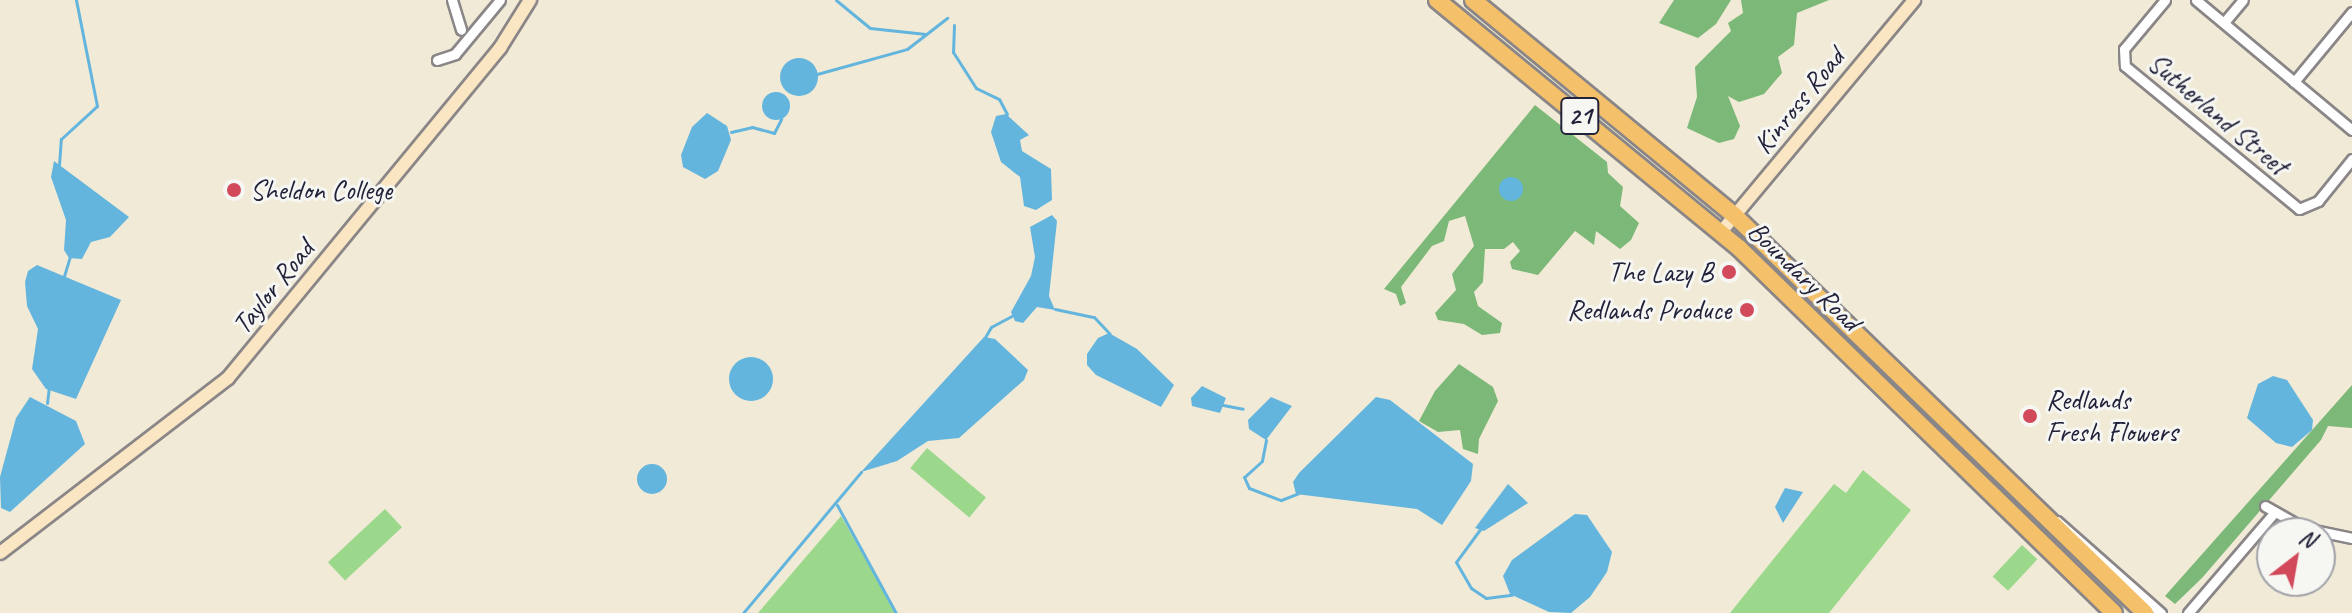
<!DOCTYPE html>
<style>
body{margin:0}
#map{position:relative;width:2352px;height:613px;overflow:hidden;background:#f1ead6;font-family:Caveat,sans-serif}
div>[style]{position:absolute}
.green>*{inset:0;background:#9bd88c;transform-origin:0 0}
.forest>*{inset:0;background:#7cb878}
.water>*{inset:0;background:#63b5de}
.round{border-radius:50%}
.stream>*{height:3px;margin:-1.5px;padding:0 1.5px;transform-origin:1.5px;border-radius:1.5px;background:#63b5de}
.roads{filter:drop-shadow(2px 0 #8a8688) drop-shadow(-2px 0 #8a8688) drop-shadow(0 2px #8a8688) drop-shadow(0 -2px #8a8688)}
.street>*{height:9px;margin:-4.5px;padding:0 4.5px;transform-origin:4.5px;border-radius:4.5px;background:#fff}
.secondary>*{height:12px;margin:-6px;padding:0 6px;transform-origin:6px;border-radius:6px;background:#fbe6c3}
.highway>*{height:16px;margin:-8px;padding:0 8px;transform-origin:8px;border-radius:8px;background:#f4c16a}
.dots>*{width:22px;height:22px;translate:-50% -50%;box-sizing:border-box;border:4px solid #f6f6f2;border-radius:50%}
span{translate:-50% -50%;white-space:nowrap;text-align:center;line-height:1.15;-webkit-text-stroke:6px #f6f6f2;paint-order:stroke}
.shield-label span{padding:2px 6px;background:#f6f6f2;border:2px solid;border-radius:6px;-webkit-text-stroke-width:0}
.shield-label{font-size:26px;color:#22223b;font-weight:700}
.street-label{font-size:28px;color:#22223b}
.poi-label{font-size:28px;color:#22223b}
.left{translate:0 -50%;text-align:left}
.right{translate:-100% -50%;text-align:right}
.north{position:absolute;left:2256px;top:517px;width:80px;height:80px;box-sizing:border-box;background:#f6f6f2;border:2px solid #a1a1a9;border-radius:50%;rotate:31deg;font-size:22px;font-weight:700;line-height:32px;text-align:center;color:#22223b}
.north::after{content:'';display:block;margin:auto;width:28px;height:36px;background:#d1495b;clip-path:polygon(50% 0,100% 100%,50% 72%,0 100%)}
</style>
<div id="map">
<div class="green">
<div style="left:927px;top:448px;width:77px;height:26px;rotate:40deg"></div>
<div style="clip-path:polygon(1863px 470px,1911px 510px,1829px 613px,1730px 613px,1834px 484px,1846px 493px)"></div>
<div style="left:385px;top:509px;width:25px;height:78px;rotate:47deg"></div>
<div style="clip-path:polygon(841px 516px,896px 613px,758px 613px)"></div>
<div style="left:2022px;top:545px;width:21px;height:43px;rotate:43deg"></div>
</div>
<div class="forest">
<div style="clip-path:polygon(1674px 0,1731px 0,1716px 24px,1698px 38px,1659px 23px)"></div>
<div style="clip-path:polygon(1741px 0,1829px 0,1797px 13px,1794px 45px,1778px 57px,1782px 73px,1764px 94px,1739px 102px,1728px 96px,1740px 126px,1734px 139px,1719px 143px,1687px 128px,1697px 97px,1695px 67px,1731px 31px,1728px 23px,1743px 13px)"></div>
<div style="clip-path:polygon(1535px 105px,1607px 162px,1608px 173px,1623px 187px,1620px 206px,1639px 223px,1631px 240px,1620px 249px,1596px 231px,1594px 245px,1575px 231px,1538px 275px,1512px 269px,1510px 262px,1520px 251px,1513px 242px,1504px 249px,1485px 249px,1483px 282px,1474px 292px,1478px 306px,1502px 323px,1500px 333px,1482px 335px,1464px 324px,1438px 320px,1435px 313px,1456px 290px,1452px 274px,1474px 246px,1465px 216px,1449px 221px,1444px 241px,1432px 246px,1401px 287px,1406px 303px,1400px 306px,1396px 294px,1384px 289px)"></div>
<div style="clip-path:polygon(1459px 364px,1493px 387px,1498px 401px,1479px 439px,1478px 454px,1463px 449px,1460px 430px,1438px 432px,1419px 421px,1435px 391px)"></div>
<div style="clip-path:polygon(2352px 385px,2352px 428px,2328px 426px,2321px 440px,2202px 578px,2175px 604px,2165px 596px)"></div>
</div>
<div class="water">
<div class="round" style="left:780px;top:58px;width:38px;height:38px"></div>
<div class="round" style="left:762px;top:92px;width:28px;height:28px"></div>
<div style="clip-path:polygon(707px 113px,727px 126px,731px 140px,718px 171px,705px 179px,683px 167px,681px 155px,692px 127px)"></div>
<div style="clip-path:polygon(1006px 114px,1029px 135px,1020px 140px,1022px 151px,1051px 169px,1052px 200px,1036px 210px,1024px 206px,1020px 177px,1001px 162px,991px 132px,996px 116px)"></div>
<div style="clip-path:polygon(54px 161px,129px 217px,110px 237px,91px 242px,82px 259px,69px 258px,64px 250px,66px 220px,51px 177px)"></div>
<div class="round" style="left:1499px;top:177px;width:24px;height:24px"></div>
<div style="clip-path:polygon(1052px 215px,1057px 221px,1049px 296px,1055px 310px,1037px 307px,1023px 323px,1015px 321px,1011px 312px,1031px 276px,1035px 257px,1030px 227px)"></div>
<div style="clip-path:polygon(37px 265px,121px 300px,76px 399px,46px 389px,32px 369px,38px 329px,27px 306px,25px 282px,28px 271px)"></div>
<div style="clip-path:polygon(1109px 333px,1137px 349px,1174px 385px,1161px 407px,1096px 375px,1087px 365px,1087px 354px,1098px 338px)"></div>
<div style="clip-path:polygon(984px 337px,995px 339px,1028px 370px,1024px 380px,959px 438px,928px 441px,897px 461px,861px 472px)"></div>
<div class="round" style="left:729px;top:357px;width:44px;height:44px"></div>
<div style="clip-path:polygon(2273px 376px,2287px 380px,2313px 420px,2312px 430px,2292px 447px,2276px 443px,2247px 418px,2258px 384px)"></div>
<div style="clip-path:polygon(1202px 386px,1226px 398px,1220px 413px,1192px 406px,1191px 398px)"></div>
<div style="clip-path:polygon(30px 397px,76px 421px,85px 444px,10px 512px,1px 508px,0 477px,16px 418px)"></div>
<div style="clip-path:polygon(1271px 397px,1292px 406px,1266px 440px,1249px 429px,1248px 420px)"></div>
<div style="clip-path:polygon(1376px 397px,1390px 400px,1473px 464px,1471px 481px,1442px 525px,1417px 509px,1296px 494px,1293px 482px,1299px 473px)"></div>
<div class="round" style="left:637px;top:464px;width:30px;height:30px"></div>
<div style="clip-path:polygon(1508px 484px,1528px 503px,1484px 531px,1475px 528px)"></div>
<div style="clip-path:polygon(1785px 488px,1803px 492px,1783px 523px,1775px 507px)"></div>
<div style="clip-path:polygon(1575px 514px,1587px 515px,1612px 552px,1607px 572px,1590px 597px,1571px 613px,1549px 612px,1510px 594px,1503px 576px,1512px 560px)"></div>
</div>
<div class="stream">
<div style="left:836px;top:0;width:44px;rotate:39.5deg"></div>
<div style="left:870px;top:28px;width:56px;rotate:6.1deg"></div>
<div style="left:954px;top:25px;width:27px;rotate:92deg"></div>
<div style="left:953px;top:52px;width:43px;rotate:57.4deg"></div>
<div style="left:976px;top:88px;width:25px;rotate:26deg"></div>
<div style="left:999px;top:99px;width:17px;rotate:62deg"></div>
<div style="left:817px;top:74px;width:93px;rotate:-15.5deg"></div>
<div style="left:907px;top:49px;width:51px;rotate:-37.8deg"></div>
<div style="left:731px;top:132px;width:22px;rotate:-13deg"></div>
<div style="left:752px;top:127px;width:23px;rotate:15deg"></div>
<div style="left:774px;top:133px;width:16px;rotate:-63deg"></div>
<div style="left:59px;top:165px;width:26px;rotate:-86deg"></div>
<div style="left:61px;top:139px;width:49px;rotate:-42.5deg"></div>
<div style="left:97px;top:106px;width:108px;rotate:-101.2deg"></div>
<div style="left:64px;top:276px;width:21px;rotate:-73deg"></div>
<div style="left:1055px;top:309px;width:40px;rotate:12deg"></div>
<div style="left:1094px;top:317px;width:23px;rotate:47deg"></div>
<div style="left:984px;top:339px;width:14px;rotate:-60deg"></div>
<div style="left:991px;top:327px;width:26px;rotate:-28deg"></div>
<div style="left:47px;top:403px;width:16px;rotate:-83deg"></div>
<div style="left:1223px;top:405px;width:20px;rotate:11deg"></div>
<div style="left:1266px;top:440px;width:21px;rotate:101deg"></div>
<div style="left:1262px;top:461px;width:24px;rotate:138deg"></div>
<div style="left:1244px;top:477px;width:12px;rotate:66deg"></div>
<div style="left:1249px;top:488px;width:34px;rotate:21deg"></div>
<div style="left:1281px;top:500px;width:19px;rotate:-21deg"></div>
<div style="left:837px;top:505px;width:123px;rotate:61.4deg"></div>
<div style="left:1481px;top:528px;width:42px;rotate:126.3deg"></div>
<div style="left:1456px;top:562px;width:30px;rotate:60deg"></div>
<div style="left:1471px;top:588px;width:18px;rotate:34deg"></div>
<div style="left:1486px;top:598px;width:26px;rotate:-7deg"></div>
<div style="left:743px;top:613px;width:184px;rotate:-50.1deg"></div>
</div>
<div class="roads">
<div class="street">
<div style="left:452px;top:0;width:31px;rotate:73deg"></div>
<div style="left:2165px;top:0;width:64px;rotate:129.9deg"></div>
<div style="left:2124px;top:49px;width:17px;rotate:87deg"></div>
<div style="left:2125px;top:66px;width:225px;rotate:39.4deg"></div>
<div style="left:2299px;top:209px;width:21px;rotate:-23deg"></div>
<div style="left:2318px;top:201px;width:54px;rotate:-51deg"></div>
<div style="left:2196px;top:0;width:203px;rotate:39.8deg"></div>
<div style="left:2226px;top:20px;width:26px;rotate:-50deg"></div>
<div style="left:437px;top:60px;width:19px;rotate:-18deg"></div>
<div style="left:455px;top:54px;width:70px;rotate:-50.2deg"></div>
<div style="left:2294px;top:82px;width:91px;rotate:-50.4deg"></div>
<div style="left:2265px;top:506px;width:45px;rotate:29.4deg"></div>
<div style="left:2304px;top:528px;width:49px;rotate:11.8deg"></div>
<div style="left:2057px;top:521px;width:139px;rotate:41.5deg"></div>
<div style="left:2188px;top:613px;width:132px;rotate:-49.3deg"></div>
</div>
<div class="secondary">
<div style="left:1721px;top:232px;width:302px;rotate:-50.2deg"></div>
<div style="left:0;top:553px;width:287px;rotate:-37.5deg"></div>
<div style="left:228px;top:378px;width:428px;rotate:-50.5deg"></div>
<div style="left:500px;top:48px;width:57px;rotate:-58deg"></div>
</div>
<div class="highway">
<div style="left:1437px;top:0;width:391px;rotate:39.4deg"></div>
<div style="left:1739px;top:248px;width:523px;rotate:44.23deg"></div>
<div style="left:1473px;top:0;width:340px;rotate:39.5deg"></div>
<div style="left:1735px;top:216px;width:571px;rotate:44.08deg"></div>
</div>
</div>
<div class="dots">
<div style="left:234px;top:190px;background:#d1495b"></div>
<div style="left:1729px;top:272px;background:#d1495b"></div>
<div style="left:1747px;top:310px;background:#d1495b"></div>
<div style="left:2030px;top:416px;background:#d1495b"></div>
</div>
<div class="shield-label">
<span style="left:1580px;top:116px">21</span>
</div>
<div class="street-label">
<span style="left:1799px;top:101px;rotate:-51deg">Kinross Road</span>
<span style="left:2218px;top:114px;rotate:40deg">Sutherland Street</span>
<span style="left:1804px;top:276px;rotate:44deg">Boundary Road</span>
<span style="left:273px;top:287px;rotate:-51deg">Taylor Road</span>
</div>
<div class="poi-label">
<span class="left" style="left:250px;top:190px">Sheldon College</span>
<span class="right" style="left:1713px;top:272px">The Lazy B</span>
<span class="right" style="left:1731px;top:310px">Redlands Produce</span>
<span class="left" style="left:2046px;top:416px">Redlands<br>Fresh Flowers</span>
</div>
<div class="north">N</div>
</div>
